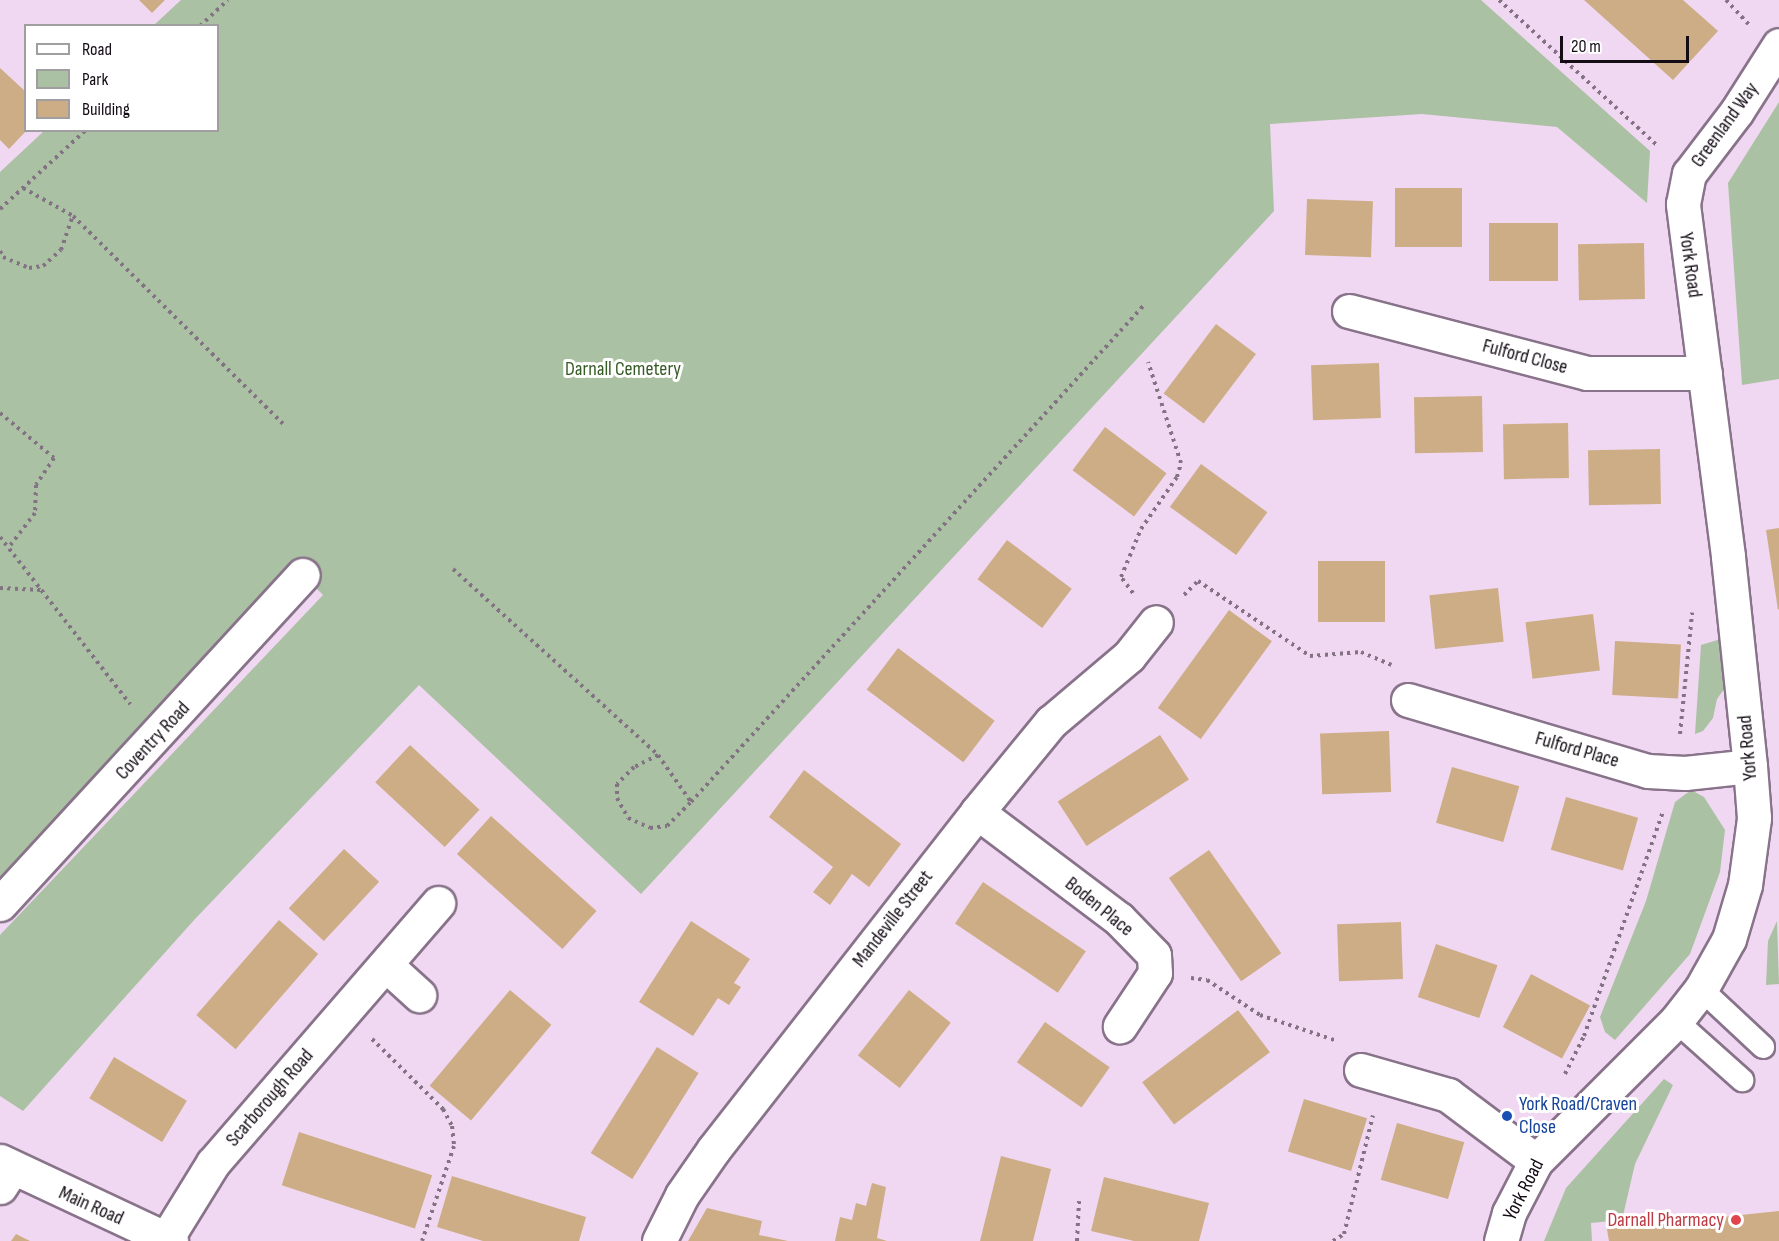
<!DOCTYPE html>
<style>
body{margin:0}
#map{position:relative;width:1779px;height:1241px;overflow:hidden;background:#f0d8f2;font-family:"Sofia Sans Condensed",sans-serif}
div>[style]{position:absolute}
.green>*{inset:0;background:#abc1a3}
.building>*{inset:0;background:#cdad86;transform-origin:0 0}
.path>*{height:4px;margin-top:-2px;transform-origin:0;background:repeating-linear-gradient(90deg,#827283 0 3px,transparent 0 7.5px)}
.roads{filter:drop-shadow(2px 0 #88738a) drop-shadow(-2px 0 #88738a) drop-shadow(0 2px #88738a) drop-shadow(0 -2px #88738a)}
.lane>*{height:22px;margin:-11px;padding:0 11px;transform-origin:11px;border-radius:11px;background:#fff}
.street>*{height:33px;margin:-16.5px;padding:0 16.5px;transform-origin:16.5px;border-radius:16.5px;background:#fff}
.secondary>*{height:33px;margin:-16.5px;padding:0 16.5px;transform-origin:16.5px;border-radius:16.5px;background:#fff}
.dots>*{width:16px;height:16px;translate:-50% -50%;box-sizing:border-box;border:3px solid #fff;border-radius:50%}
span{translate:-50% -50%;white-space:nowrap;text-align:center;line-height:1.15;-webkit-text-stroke:6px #fff;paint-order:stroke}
.street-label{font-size:20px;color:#140c15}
.park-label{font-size:20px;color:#355b24}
.transit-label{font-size:20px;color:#164399}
.left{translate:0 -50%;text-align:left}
.health-label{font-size:20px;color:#be3a42}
.right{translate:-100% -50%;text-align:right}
.legend{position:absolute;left:24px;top:24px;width:195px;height:108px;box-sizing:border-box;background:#fff;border:2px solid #a19ea1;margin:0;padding:8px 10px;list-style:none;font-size:18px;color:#140c15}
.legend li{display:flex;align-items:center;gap:12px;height:30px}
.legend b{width:30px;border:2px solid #a19ea1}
.scale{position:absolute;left:1560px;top:36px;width:129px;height:27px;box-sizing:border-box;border:3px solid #140c15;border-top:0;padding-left:8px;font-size:18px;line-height:21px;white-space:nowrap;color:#140c15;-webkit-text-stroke:4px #fff;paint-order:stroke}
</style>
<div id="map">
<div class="green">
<div style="clip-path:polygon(181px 0,1481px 0,1650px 151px,1647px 203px,1557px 127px,1422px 114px,1270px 124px,1274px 211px,641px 894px,419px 685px,195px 919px,23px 1111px,0 1096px,0 935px,323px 595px,303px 575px,0 904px,0 172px,44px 131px,218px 130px,218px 26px,154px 25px)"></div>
<div style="clip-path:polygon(1779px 102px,1779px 379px,1742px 385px,1728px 183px)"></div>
<div style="clip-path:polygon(1721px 639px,1727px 685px,1717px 699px,1713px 718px,1703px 731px,1695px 734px,1701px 645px)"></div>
<div style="clip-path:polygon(1691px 790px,1704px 797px,1725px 830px,1720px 872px,1690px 954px,1615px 1040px,1605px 1032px,1600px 1017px,1646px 901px,1675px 802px)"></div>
<div style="clip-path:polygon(1777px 921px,1779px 984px,1766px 985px,1768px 941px)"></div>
<div style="clip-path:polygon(1664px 1079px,1673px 1085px,1635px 1164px,1622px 1220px,1591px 1223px,1592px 1241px,1544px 1241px,1566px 1188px)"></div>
</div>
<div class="building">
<div style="clip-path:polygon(139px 0,165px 0,152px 13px)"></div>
<div style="clip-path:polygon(1584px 0,1683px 0,1718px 31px,1673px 80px)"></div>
<div style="clip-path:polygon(0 68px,26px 92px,26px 131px,9px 149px,0 140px)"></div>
<div style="left:1462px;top:188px;width:59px;height:67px;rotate:90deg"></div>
<div style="left:1307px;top:199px;width:66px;height:56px;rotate:2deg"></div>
<div style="left:1489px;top:223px;width:69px;height:58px"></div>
<div style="left:1644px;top:243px;width:56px;height:66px;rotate:89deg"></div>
<div style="left:1216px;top:324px;width:50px;height:87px;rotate:37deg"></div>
<div style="left:1379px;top:363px;width:55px;height:68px;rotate:88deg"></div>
<div style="left:1482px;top:396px;width:56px;height:68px;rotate:89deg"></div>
<div style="left:1568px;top:423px;width:55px;height:65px;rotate:89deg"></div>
<div style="left:1105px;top:427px;width:77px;height:54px;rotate:37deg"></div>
<div style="left:1660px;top:449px;width:55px;height:72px;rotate:89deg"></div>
<div style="left:1201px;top:464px;width:82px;height:53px;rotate:36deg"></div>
<div style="clip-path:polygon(1779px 528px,1779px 609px,1778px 610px,1766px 530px)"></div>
<div style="left:1007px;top:540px;width:81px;height:49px;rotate:37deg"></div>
<div style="left:1318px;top:561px;width:67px;height:61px"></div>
<div style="left:1498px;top:588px;width:54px;height:69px;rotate:84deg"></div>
<div style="left:1229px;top:610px;width:53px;height:121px;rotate:36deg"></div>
<div style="left:1593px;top:614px;width:57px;height:68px;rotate:83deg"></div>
<div style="left:1615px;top:641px;width:66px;height:54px;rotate:3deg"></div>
<div style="left:898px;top:648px;width:121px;height:52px;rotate:37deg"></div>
<div style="left:1389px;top:731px;width:61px;height:69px;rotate:88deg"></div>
<div style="left:1160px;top:735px;width:53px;height:122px;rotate:57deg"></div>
<div style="left:410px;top:745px;width:95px;height:51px;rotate:43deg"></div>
<div style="left:1452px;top:767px;width:70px;height:58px;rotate:16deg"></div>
<div style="clip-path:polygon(804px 770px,901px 844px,869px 887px,852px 874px,830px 905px,813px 892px,833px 867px,769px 817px)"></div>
<div style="left:1566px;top:797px;width:75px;height:55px;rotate:16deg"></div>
<div style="left:491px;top:816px;width:142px;height:51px;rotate:42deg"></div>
<div style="left:344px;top:849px;width:48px;height:81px;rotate:43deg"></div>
<div style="left:1209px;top:850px;width:126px;height:49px;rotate:55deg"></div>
<div style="left:983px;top:882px;width:124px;height:50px;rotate:34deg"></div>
<div style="left:279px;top:920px;width:52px;height:126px;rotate:41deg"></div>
<div style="clip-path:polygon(691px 921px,750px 959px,734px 983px,741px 987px,729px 1005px,718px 998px,693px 1036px,639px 1002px)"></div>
<div style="left:1401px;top:922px;width:57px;height:64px;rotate:88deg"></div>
<div style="left:1436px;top:944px;width:65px;height:56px;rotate:19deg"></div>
<div style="left:1531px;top:974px;width:67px;height:60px;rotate:28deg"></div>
<div style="left:510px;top:990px;width:54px;height:125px;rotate:40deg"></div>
<div style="left:909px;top:990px;width:53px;height:83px;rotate:38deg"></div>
<div style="left:1238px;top:1010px;width:53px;height:120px;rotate:53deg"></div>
<div style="left:1045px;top:1022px;width:79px;height:49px;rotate:35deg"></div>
<div style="left:657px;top:1047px;width:49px;height:125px;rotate:32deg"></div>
<div style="left:114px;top:1057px;width:85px;height:48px;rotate:31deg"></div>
<div style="left:1304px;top:1099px;width:66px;height:55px;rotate:17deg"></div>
<div style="left:1397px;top:1123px;width:70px;height:59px;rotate:16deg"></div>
<div style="left:299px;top:1132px;width:140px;height:56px;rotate:18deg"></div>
<div style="clip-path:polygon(1001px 1156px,1051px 1169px,1033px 1241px,980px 1241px)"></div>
<div style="clip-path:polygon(452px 1176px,586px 1217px,579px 1241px,483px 1241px,437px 1227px)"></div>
<div style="clip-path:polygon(1104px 1177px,1209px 1203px,1199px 1241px,1134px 1241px,1091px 1231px)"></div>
<div style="clip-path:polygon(872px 1183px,886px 1187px,877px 1238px,887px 1241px,835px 1241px,840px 1217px,852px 1220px,856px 1203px,866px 1206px)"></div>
<div style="clip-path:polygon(707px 1208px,762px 1221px,759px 1235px,788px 1241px,688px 1241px)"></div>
<div style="clip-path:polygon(1779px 1211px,1779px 1241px,1609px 1241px,1607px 1229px)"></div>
<div style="clip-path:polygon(16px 1234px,30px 1241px,11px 1241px)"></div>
</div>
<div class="path">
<div style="left:1499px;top:0;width:217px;rotate:42.6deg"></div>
<div style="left:1726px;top:0;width:33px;rotate:47deg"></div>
<div style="left:200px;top:26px;width:38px;rotate:-43deg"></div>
<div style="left:23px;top:188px;width:57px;rotate:29.2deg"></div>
<div style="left:73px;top:216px;width:300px;rotate:44.7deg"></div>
<div style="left:0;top:209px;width:117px;rotate:-42.6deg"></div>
<div style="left:0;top:251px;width:7px;rotate:63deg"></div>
<div style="left:3px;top:257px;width:28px;rotate:23deg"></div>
<div style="left:29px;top:268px;width:14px;rotate:-8deg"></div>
<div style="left:43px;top:266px;width:24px;rotate:-42deg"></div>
<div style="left:61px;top:250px;width:36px;rotate:-71deg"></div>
<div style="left:0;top:413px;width:70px;rotate:39.8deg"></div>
<div style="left:54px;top:458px;width:32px;rotate:124deg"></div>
<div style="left:36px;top:485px;width:28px;rotate:92deg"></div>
<div style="left:35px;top:513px;width:43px;rotate:127.4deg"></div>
<div style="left:0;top:537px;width:212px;rotate:52.1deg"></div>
<div style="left:453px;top:569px;width:277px;rotate:42.2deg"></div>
<div style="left:658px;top:755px;width:57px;rotate:54.9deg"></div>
<div style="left:0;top:588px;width:41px;rotate:2.8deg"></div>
<div style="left:1133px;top:593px;width:20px;rotate:-127deg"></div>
<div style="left:1121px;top:577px;width:52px;rotate:-67.4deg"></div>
<div style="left:1141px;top:529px;width:63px;rotate:-55.3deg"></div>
<div style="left:1177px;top:477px;width:15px;rotate:-74deg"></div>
<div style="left:1181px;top:463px;width:106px;rotate:-108.1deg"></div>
<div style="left:1184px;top:595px;width:20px;rotate:-45deg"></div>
<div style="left:1198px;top:581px;width:135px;rotate:33.8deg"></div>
<div style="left:1310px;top:656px;width:51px;rotate:-4.5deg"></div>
<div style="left:1361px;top:652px;width:33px;rotate:23deg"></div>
<div style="left:1680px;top:734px;width:122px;rotate:-84.3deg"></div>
<div style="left:658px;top:755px;width:27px;rotate:153deg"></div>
<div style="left:634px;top:767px;width:24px;rotate:135deg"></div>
<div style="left:617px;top:784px;width:14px;rotate:90deg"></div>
<div style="left:617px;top:798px;width:23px;rotate:61deg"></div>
<div style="left:628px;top:818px;width:24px;rotate:24deg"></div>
<div style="left:650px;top:828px;width:17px;rotate:-7deg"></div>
<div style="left:667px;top:826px;width:34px;rotate:-45deg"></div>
<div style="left:691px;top:802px;width:672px;rotate:-47.65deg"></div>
<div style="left:1191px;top:978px;width:16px;rotate:7deg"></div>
<div style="left:1207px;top:980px;width:64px;rotate:33.4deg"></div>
<div style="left:1260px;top:1015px;width:81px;rotate:18.7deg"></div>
<div style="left:372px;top:1039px;width:100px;rotate:44.6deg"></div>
<div style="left:443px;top:1109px;width:19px;rotate:62deg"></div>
<div style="left:452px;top:1126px;width:20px;rotate:84deg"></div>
<div style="left:454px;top:1146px;width:100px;rotate:108.6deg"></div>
<div style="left:1565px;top:1074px;width:42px;rotate:-63.4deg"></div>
<div style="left:1584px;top:1036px;width:238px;rotate:-70.6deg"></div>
<div style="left:1077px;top:1241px;width:40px;rotate:-87.1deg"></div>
<div style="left:1333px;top:1241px;width:13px;rotate:-32deg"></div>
<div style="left:1344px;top:1234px;width:122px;rotate:-76.3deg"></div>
</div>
<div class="roads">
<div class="lane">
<div style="left:1701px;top:989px;width:85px;rotate:43.1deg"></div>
<div style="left:1676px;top:1021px;width:89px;rotate:41.8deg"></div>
</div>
<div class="street">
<div style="left:1349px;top:311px;width:246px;rotate:14.6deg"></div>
<div style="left:1587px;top:373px;width:118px"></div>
<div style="left:1408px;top:700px;width:250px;rotate:16.5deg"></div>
<div style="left:1648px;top:771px;width:37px;rotate:3deg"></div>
<div style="left:1685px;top:773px;width:65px;rotate:-6.1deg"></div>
<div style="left:977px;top:812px;width:178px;rotate:37deg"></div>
<div style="left:1119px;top:919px;width:50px;rotate:45.8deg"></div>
<div style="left:1154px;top:955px;width:18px;rotate:87deg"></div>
<div style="left:1155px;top:973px;width:64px;rotate:123.4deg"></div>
<div style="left:0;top:904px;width:447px;rotate:-47.4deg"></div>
<div style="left:386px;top:965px;width:45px;rotate:42.3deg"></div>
<div style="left:1361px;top:1070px;width:91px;rotate:16deg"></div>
<div style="left:1448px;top:1095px;width:110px;rotate:36.9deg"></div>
<div style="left:0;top:1187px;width:20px;rotate:-57deg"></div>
<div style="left:166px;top:1239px;width:89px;rotate:-58.3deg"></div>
<div style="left:213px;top:1163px;width:344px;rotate:-49.1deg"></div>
<div style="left:659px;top:1241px;width:51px;rotate:-63.4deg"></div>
<div style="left:682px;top:1195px;width:56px;rotate:-55.2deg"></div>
<div style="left:714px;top:1149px;width:427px;rotate:-52deg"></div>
<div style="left:977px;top:812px;width:117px;rotate:-50.6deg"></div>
<div style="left:1051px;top:722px;width:102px;rotate:-40.2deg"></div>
<div style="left:1129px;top:656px;width:43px;rotate:-51.5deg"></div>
<div style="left:1501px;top:1241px;width:29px;rotate:-74deg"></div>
<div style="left:1509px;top:1213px;width:59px;rotate:-62.6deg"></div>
<div style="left:1536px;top:1161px;width:198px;rotate:-45deg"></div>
<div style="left:1676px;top:1021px;width:41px;rotate:-52deg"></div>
<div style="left:1701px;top:989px;width:57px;rotate:-60.8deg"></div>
<div style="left:1729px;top:939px;width:56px;rotate:-73.5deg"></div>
<div style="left:1745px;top:885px;width:68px;rotate:-82.3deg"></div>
<div style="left:1754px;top:818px;width:52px;rotate:-94.4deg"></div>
<div style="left:1750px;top:766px;width:211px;rotate:-96deg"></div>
<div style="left:1728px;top:556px;width:355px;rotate:-97.3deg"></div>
<div style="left:1683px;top:204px;width:31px;rotate:-79deg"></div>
<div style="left:1689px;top:174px;width:79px;rotate:-52.7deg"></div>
<div style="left:1737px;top:111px;width:78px;rotate:-57.5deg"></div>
</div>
<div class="secondary">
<div style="left:0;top:1161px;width:189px;rotate:25.1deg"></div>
</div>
</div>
<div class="dots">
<div style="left:1507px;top:1116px;background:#1a4fb4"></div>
<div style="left:1736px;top:1220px;background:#e0444e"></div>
</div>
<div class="street-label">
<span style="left:1725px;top:125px;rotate:-54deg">Greenland Way</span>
<span style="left:1690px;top:265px;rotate:82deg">York Road</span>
<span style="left:1525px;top:357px;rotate:15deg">Fulford Close</span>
<span style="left:153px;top:741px;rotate:-47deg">Coventry Road</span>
<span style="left:1748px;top:748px;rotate:-95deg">York Road</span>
<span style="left:1577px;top:750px;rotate:16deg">Fulford Place</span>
<span style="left:1099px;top:907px;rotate:39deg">Boden Place</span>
<span style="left:893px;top:919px;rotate:-52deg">Mandeville Street</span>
<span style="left:270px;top:1098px;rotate:-49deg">Scarborough Road</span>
<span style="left:1524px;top:1190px;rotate:-63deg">York Road</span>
<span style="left:91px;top:1206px;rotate:24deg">Main Road</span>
</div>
<div class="park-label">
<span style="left:623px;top:369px">Darnall Cemetery</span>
</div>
<div class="transit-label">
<span class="left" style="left:1519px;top:1116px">York Road/Craven<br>Close</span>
</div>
<div class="health-label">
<span class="right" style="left:1724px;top:1220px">Darnall Pharmacy</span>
</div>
<ul class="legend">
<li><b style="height:8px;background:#fff"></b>Road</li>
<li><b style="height:16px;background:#abc1a3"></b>Park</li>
<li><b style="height:16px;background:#cdad86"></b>Building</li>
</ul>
<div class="scale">20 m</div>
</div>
